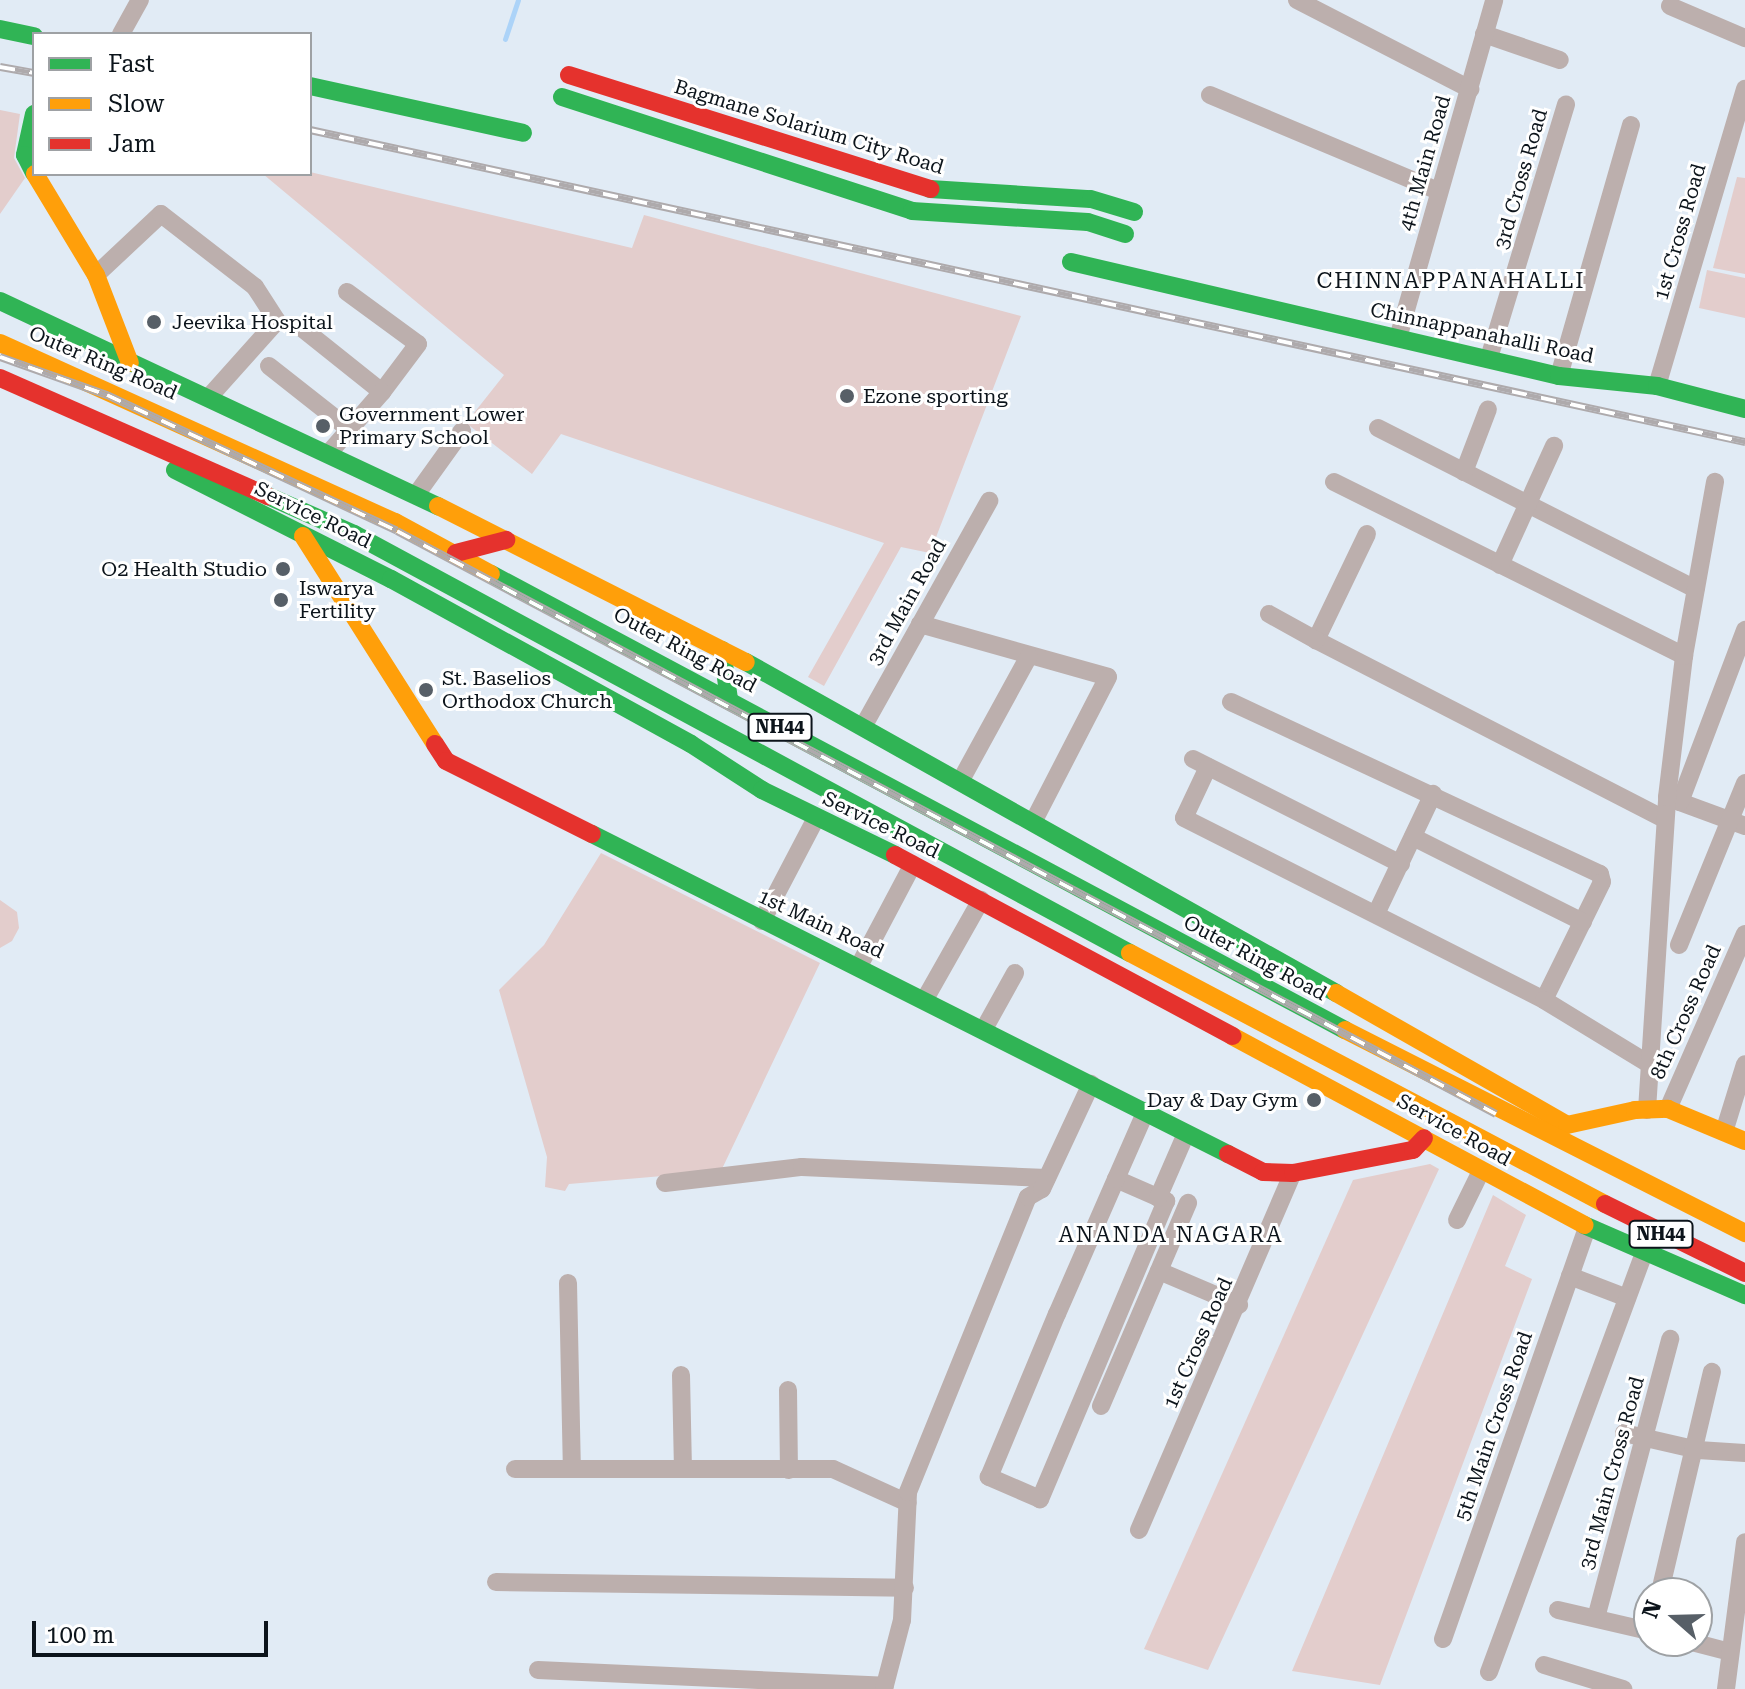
<!DOCTYPE html>
<style>
body{margin:0}
#map{position:relative;width:1745px;height:1689px;overflow:hidden;background:#e1ebf5;font-family:"Roboto Serif",serif}
div>[style]{position:absolute}
.green>*{inset:0;background:#e3cdcc}
.stream>*{height:5px;margin:-2.5px;padding:0 2.5px;transform-origin:2.5px;border-radius:2.5px;background:#acd3f8}
.street>*{height:18px;margin:-9px;padding:0 9px;transform-origin:9px;border-radius:9px;background:#bcafad}
.fast>*{height:18px;margin:-9px;padding:0 9px;transform-origin:9px;border-radius:9px;background:#30b455}
.slow>*{height:18px;margin:-9px;padding:0 9px;transform-origin:9px;border-radius:9px;background:#ff9f0a}
.jam>*{height:18px;margin:-9px;padding:0 9px;transform-origin:9px;border-radius:9px;background:#e5322d}
.rail>*{height:8px;margin-top:-4px;transform-origin:0;background:repeating-linear-gradient(90deg,#fff 0 15px,#aeaaac 0 30px);box-sizing:border-box;border-block:2px solid #aeaaac}
.dots>*{width:22px;height:22px;translate:-50% -50%;box-sizing:border-box;border:4px solid #fff;border-radius:50%}
span{translate:-50% -50%;white-space:nowrap;text-align:center;line-height:1.15;-webkit-text-stroke:6px #fff;paint-order:stroke}
.shield-label span{padding:2px 6px;background:#fff;border:2px solid;border-radius:6px;-webkit-text-stroke-width:0}
.shield-label{font-size:18px;color:#0c141b;font-weight:700}
.street-label{font-size:20px;color:#0c141b}
.poi-label{font-size:20px;color:#0c141b}
.left{translate:0 -50%;text-align:left}
.right{translate:-100% -50%;text-align:right}
.neighbourhood-label{font-size:22px;color:#0c141b;letter-spacing:2px}
.legend{position:absolute;left:32px;top:32px;width:280px;height:144px;box-sizing:border-box;background:#fff;border:2px solid #9ea1a4;margin:0;padding:10px 14px;list-style:none;font-size:24px;color:#0c141b}
.legend li{display:flex;align-items:center;gap:16px;height:40px}
.legend b{width:40px;border:2px solid #9ea1a4}
.north{position:absolute;left:1633px;top:1577px;width:80px;height:80px;box-sizing:border-box;background:#fff;border:2px solid #9ea1a4;border-radius:50%;rotate:290deg;font-size:22px;font-weight:700;line-height:32px;text-align:center;color:#0c141b}
.north::after{content:'';display:block;margin:auto;width:28px;height:36px;background:#575f67;clip-path:polygon(50% 0,100% 100%,50% 72%,0 100%)}
.scale{position:absolute;left:32px;top:1621px;width:236px;height:36px;box-sizing:border-box;border:4px solid #0c141b;border-top:0;padding-left:10px;font-size:24px;line-height:28px;white-space:nowrap;color:#0c141b;-webkit-text-stroke:6px #fff;paint-order:stroke}
</style>
<div id="map">
<div class="green">
<div style="clip-path:polygon(0 110px,20px 114px,14px 158px,25px 178px,0 214px)"></div>
<div style="clip-path:polygon(310px 172px,632px 248px,644px 215px,1021px 316px,930px 553px,901px 547px,824px 686px,808px 677px,884px 543px,561px 434px,532px 474px,466px 423px,504px 375px,263px 174px)"></div>
<div style="clip-path:polygon(1737px 177px,1745px 178px,1745px 274px,1713px 268px)"></div>
<div style="clip-path:polygon(1707px 270px,1745px 278px,1745px 318px,1699px 308px)"></div>
<div style="clip-path:polygon(601px 853px,820px 963px,721px 1171px,569px 1184px,565px 1191px,545px 1187px,547px 1157px,499px 990px,544px 945px)"></div>
<div style="clip-path:polygon(0 900px,17px 912px,19px 928px,12px 941px,0 948px)"></div>
<div style="clip-path:polygon(1430px 1164px,1439px 1169px,1208px 1670px,1144px 1649px,1353px 1180px)"></div>
<div style="clip-path:polygon(1493px 1195px,1526px 1215px,1505px 1266px,1532px 1279px,1380px 1685px,1292px 1671px)"></div>
</div>
<div class="stream">
<div style="left:505px;top:39px;width:41px;rotate:-71.6deg"></div>
</div>
<div class="street">
<div style="left:1297px;top:0;width:195px;rotate:27.2deg"></div>
<div style="left:1670px;top:6px;width:82px;rotate:23.1deg"></div>
<div style="left:121px;top:34px;width:39px;rotate:-61deg"></div>
<div style="left:1484px;top:34px;width:80px;rotate:18.9deg"></div>
<div style="left:1210px;top:95px;width:247px;rotate:22.8deg"></div>
<div style="left:96px;top:275px;width:89px;rotate:-43.2deg"></div>
<div style="left:161px;top:214px;width:119px;rotate:37.8deg"></div>
<div style="left:255px;top:287px;width:40px;rotate:57.1deg"></div>
<div style="left:277px;top:321px;width:101px;rotate:131.8deg"></div>
<div style="left:347px;top:292px;width:88px;rotate:36.2deg"></div>
<div style="left:418px;top:344px;width:60px;rotate:126.9deg"></div>
<div style="left:303px;top:329px;width:101px;rotate:38.6deg"></div>
<div style="left:382px;top:392px;width:82px;rotate:131.1deg"></div>
<div style="left:1398px;top:338px;width:351px;rotate:-74.1deg"></div>
<div style="left:1489px;top:358px;width:265px;rotate:-73.1deg"></div>
<div style="left:269px;top:366px;width:102px;rotate:38.2deg"></div>
<div style="left:1559px;top:376px;width:261px;rotate:-74deg"></div>
<div style="left:1657px;top:386px;width:310px;rotate:-73.5deg"></div>
<div style="left:1378px;top:428px;width:356px;rotate:26.9deg"></div>
<div style="left:1464px;top:472px;width:67px;rotate:-69.1deg"></div>
<div style="left:1334px;top:482px;width:391px;rotate:26.4deg"></div>
<div style="left:416px;top:495px;width:79px;rotate:-54.3deg"></div>
<div style="left:1367px;top:534px;width:118px;rotate:115.7deg"></div>
<div style="left:1316px;top:640px;width:392px;rotate:27.2deg"></div>
<div style="left:1500px;top:565px;width:131px;rotate:-65.6deg"></div>
<div style="left:1269px;top:614px;width:54px;rotate:29deg"></div>
<div style="left:920px;top:624px;width:195px;rotate:15.7deg"></div>
<div style="left:1108px;top:677px;width:163px;rotate:117.3deg"></div>
<div style="left:1231px;top:702px;width:407px;rotate:25deg"></div>
<div style="left:1600px;top:874px;width:8px;rotate:76deg"></div>
<div style="left:1602px;top:882px;width:131px;rotate:116.2deg"></div>
<div style="left:864px;top:725px;width:257px;rotate:-60.8deg"></div>
<div style="left:1193px;top:759px;width:233px;rotate:26.8deg"></div>
<div style="left:1208px;top:767px;width:56px;rotate:115.2deg"></div>
<div style="left:1184px;top:818px;width:403px;rotate:26.8deg"></div>
<div style="left:1544px;top:1000px;width:127px;rotate:31.4deg"></div>
<div style="left:961px;top:780px;width:141px;rotate:-61.3deg"></div>
<div style="left:1669px;top:798px;width:81px;rotate:20.2deg"></div>
<div style="left:1680px;top:802px;width:184px;rotate:-69.3deg"></div>
<div style="left:1413px;top:837px;width:190px;rotate:26.6deg"></div>
<div style="left:1376px;top:914px;width:133px;rotate:-64.6deg"></div>
<div style="left:762px;top:921px;width:116px;rotate:-62.3deg"></div>
<div style="left:1679px;top:945px;width:175px;rotate:-67.8deg"></div>
<div style="left:859px;top:966px;width:115px;rotate:-62.1deg"></div>
<div style="left:925px;top:999px;width:114px;rotate:-60.5deg"></div>
<div style="left:984px;top:1029px;width:64px;rotate:-61deg"></div>
<div style="left:1668px;top:1109px;width:191px;rotate:-66.3deg"></div>
<div style="left:1647px;top:1110px;width:314px;rotate:-86.3deg"></div>
<div style="left:1667px;top:797px;width:142px;rotate:-83.1deg"></div>
<div style="left:1684px;top:656px;width:177px;rotate:-79.9deg"></div>
<div style="left:1724px;top:1132px;width:71px;rotate:-72.8deg"></div>
<div style="left:1116px;top:1179px;width:55px;rotate:23.7deg"></div>
<div style="left:1166px;top:1201px;width:324px;rotate:112.9deg"></div>
<div style="left:1040px;top:1499px;width:56px;rotate:-156.7deg"></div>
<div style="left:989px;top:1477px;width:177px;rotate:-67.4deg"></div>
<div style="left:1057px;top:1314px;width:147px;rotate:-66.4deg"></div>
<div style="left:1116px;top:1179px;width:72px;rotate:-66.3deg"></div>
<div style="left:665px;top:1183px;width:138px;rotate:-6.7deg"></div>
<div style="left:802px;top:1167px;width:245px;rotate:2.6deg"></div>
<div style="left:1158px;top:1198px;width:68px;rotate:-66.5deg"></div>
<div style="left:1457px;top:1220px;width:55px;rotate:-63.9deg"></div>
<div style="left:1159px;top:1271px;width:87px;rotate:23deg"></div>
<div style="left:1570px;top:1276px;width:61px;rotate:21.1deg"></div>
<div style="left:568px;top:1283px;width:186px;rotate:88.8deg"></div>
<div style="left:681px;top:1375px;width:94px;rotate:88.8deg"></div>
<div style="left:788px;top:1390px;width:80px;rotate:89.3deg"></div>
<div style="left:1101px;top:1406px;width:221px;rotate:-66.8deg"></div>
<div style="left:1624px;top:1433px;width:76px;rotate:12.9deg"></div>
<div style="left:1698px;top:1450px;width:47px;rotate:3.7deg"></div>
<div style="left:515px;top:1469px;width:318px"></div>
<div style="left:833px;top:1469px;width:82px;rotate:24.4deg"></div>
<div style="left:1139px;top:1530px;width:389px;rotate:-66.7deg"></div>
<div style="left:496px;top:1582px;width:409px;rotate:0.8deg"></div>
<div style="left:1662px;top:1583px;width:217px;rotate:-76.7deg"></div>
<div style="left:1558px;top:1610px;width:93px;rotate:13deg"></div>
<div style="left:1596px;top:1618px;width:289px;rotate:-75.1deg"></div>
<div style="left:1443px;top:1639px;width:436px;rotate:-70.7deg"></div>
<div style="left:1688px;top:1641px;width:43px;rotate:14.7deg"></div>
<div style="left:1544px;top:1665px;width:83px;rotate:16.9deg"></div>
<div style="left:538px;top:1670px;width:347px;rotate:2.6deg"></div>
<div style="left:1489px;top:1672px;width:447px;rotate:-69.7deg"></div>
<div style="left:884px;top:1689px;width:71px;rotate:-75.4deg"></div>
<div style="left:902px;top:1620px;width:128px;rotate:-87.3deg"></div>
<div style="left:908px;top:1492px;width:318px;rotate:-67.9deg"></div>
<div style="left:1028px;top:1197px;width:16px;rotate:-30deg"></div>
<div style="left:1042px;top:1189px;width:116px;rotate:-65deg"></div>
<div style="left:1726px;top:1689px;width:148px;rotate:-82.6deg"></div>
</div>
<div class="fast">
<div style="left:0;top:29px;width:35px;rotate:12deg"></div>
<div style="left:310px;top:86px;width:218px;rotate:12.4deg"></div>
<div style="left:562px;top:97px;width:368px;rotate:18deg"></div>
<div style="left:912px;top:211px;width:176px;rotate:3.6deg"></div>
<div style="left:1088px;top:222px;width:39px;rotate:18deg"></div>
<div style="left:34px;top:114px;width:42px;rotate:102.4deg"></div>
<div style="left:25px;top:155px;width:20px;rotate:63deg"></div>
<div style="left:930px;top:189px;width:161px;rotate:3.6deg"></div>
<div style="left:1091px;top:199px;width:45px;rotate:16.8deg"></div>
<div style="left:1071px;top:262px;width:501px;rotate:13.15deg"></div>
<div style="left:1559px;top:376px;width:99px;rotate:5.8deg"></div>
<div style="left:1657px;top:386px;width:91px;rotate:14.6deg"></div>
<div style="left:0;top:301px;width:484px;rotate:25.1deg"></div>
<div style="left:175px;top:470px;width:242px;rotate:26.8deg"></div>
<div style="left:391px;top:579px;width:342px;rotate:28.8deg"></div>
<div style="left:691px;top:744px;width:85px;rotate:32.9deg"></div>
<div style="left:762px;top:790px;width:148px;rotate:26deg"></div>
<div style="left:268px;top:496px;width:94px;rotate:23.8deg"></div>
<div style="left:354px;top:534px;width:882px;rotate:28.37deg"></div>
<div style="left:491px;top:574px;width:968px;rotate:28.1deg"></div>
<div style="left:722px;top:650px;width:49px;rotate:81.9deg"></div>
<div style="left:746px;top:662px;width:677px;rotate:29.29deg"></div>
<div style="left:592px;top:834px;width:712px;rotate:26.71deg"></div>
<div style="left:1584px;top:1225px;width:176px;rotate:23.5deg"></div>
</div>
<div class="slow">
<div style="left:35px;top:174px;width:118px;rotate:58.9deg"></div>
<div style="left:96px;top:275px;width:94px;rotate:68.9deg"></div>
<div style="left:0;top:343px;width:434px;rotate:24.4deg"></div>
<div style="left:395px;top:522px;width:109px;rotate:28.4deg"></div>
<div style="left:438px;top:506px;width:345px;rotate:26.9deg"></div>
<div style="left:303px;top:536px;width:246px;rotate:57.6deg"></div>
<div style="left:1130px;top:953px;width:537px;rotate:27.85deg"></div>
<div style="left:1336px;top:993px;width:266px;rotate:29.7deg"></div>
<div style="left:1567px;top:1125px;width:70px;rotate:-12.4deg"></div>
<div style="left:1635px;top:1110px;width:33px;rotate:-2deg"></div>
<div style="left:1668px;top:1109px;width:83px;rotate:22.6deg"></div>
<div style="left:1345px;top:1030px;width:449px;rotate:26.9deg"></div>
<div style="left:1232px;top:1036px;width:400px;rotate:28.2deg"></div>
</div>
<div class="jam">
<div style="left:569px;top:75px;width:379px;rotate:17.5deg"></div>
<div style="left:0;top:378px;width:293px;rotate:23.8deg"></div>
<div style="left:456px;top:553px;width:52px;rotate:-14.6deg"></div>
<div style="left:435px;top:744px;width:20px;rotate:57deg"></div>
<div style="left:446px;top:761px;width:163px;rotate:26.6deg"></div>
<div style="left:895px;top:855px;width:383px;rotate:28.2deg"></div>
<div style="left:1228px;top:1154px;width:39px;rotate:27deg"></div>
<div style="left:1263px;top:1172px;width:30px;rotate:2deg"></div>
<div style="left:1293px;top:1173px;width:122px;rotate:-10.9deg"></div>
<div style="left:1413px;top:1150px;width:16px;rotate:-47deg"></div>
<div style="left:1605px;top:1204px;width:156px;rotate:26.2deg"></div>
</div>
<div class="rail">
<div style="left:0;top:67px;width:35px;rotate:10deg"></div>
<div style="left:310px;top:130px;width:1469px;rotate:12.27deg"></div>
<div style="left:0;top:357px;width:114px;rotate:19.6deg"></div>
<div style="left:107px;top:395px;width:320px;rotate:25.1deg"></div>
<div style="left:397px;top:531px;width:1244px;rotate:27.95deg"></div>
</div>
<div class="dots">
<div style="left:154px;top:322px;background:#575f67"></div>
<div style="left:847px;top:396px;background:#575f67"></div>
<div style="left:323px;top:426px;background:#575f67"></div>
<div style="left:283px;top:569px;background:#575f67"></div>
<div style="left:281px;top:600px;background:#575f67"></div>
<div style="left:426px;top:690px;background:#575f67"></div>
<div style="left:1314px;top:1100px;background:#575f67"></div>
</div>
<div class="shield-label">
<span style="left:780px;top:727px">NH44</span>
<span style="left:1661px;top:1234px">NH44</span>
</div>
<div class="street-label">
<span style="left:809px;top:127px;rotate:17deg">Bagmane Solarium City Road</span>
<span style="left:1425px;top:163px;rotate:-74deg">4th Main Road</span>
<span style="left:1521px;top:179px;rotate:-74deg">3rd Cross Road</span>
<span style="left:1680px;top:232px;rotate:-74deg">1st Cross Road</span>
<span style="left:1482px;top:333px;rotate:12deg">Chinnappanahalli Road</span>
<span style="left:103px;top:363px;rotate:23deg">Outer Ring Road</span>
<span style="left:313px;top:515px;rotate:26deg">Service Road</span>
<span style="left:907px;top:602px;rotate:-61deg">3rd Main Road</span>
<span style="left:685px;top:650px;rotate:28deg">Outer Ring Road</span>
<span style="left:881px;top:825px;rotate:26deg">Service Road</span>
<span style="left:821px;top:924px;rotate:25deg">1st Main Road</span>
<span style="left:1255px;top:958px;rotate:28deg">Outer Ring Road</span>
<span style="left:1686px;top:1012px;rotate:-66deg">8th Cross Road</span>
<span style="left:1454px;top:1130px;rotate:29deg">Service Road</span>
<span style="left:1198px;top:1343px;rotate:-66deg">1st Cross Road</span>
<span style="left:1494px;top:1426px;rotate:-71deg">5th Main Cross Road</span>
<span style="left:1612px;top:1473px;rotate:-75deg">3rd Main Cross Road</span>
</div>
<div class="poi-label">
<span class="left" style="left:172px;top:322px">Jeevika Hospital</span>
<span class="left" style="left:863px;top:396px">Ezone sporting</span>
<span class="left" style="left:339px;top:426px">Government Lower<br>Primary School</span>
<span class="right" style="left:267px;top:569px">O2 Health Studio</span>
<span class="left" style="left:299px;top:600px">Iswarya<br>Fertility</span>
<span class="left" style="left:442px;top:690px">St. Baselios<br>Orthodox Church</span>
<span class="right" style="left:1298px;top:1100px">Day &amp; Day Gym</span>
</div>
<div class="neighbourhood-label">
<span style="left:1451px;top:281px">CHINNAPPANAHALLI</span>
<span style="left:1171px;top:1235px">ANANDA NAGARA</span>
</div>
<ul class="legend">
<li><b style="height:10px;background:#30b455"></b>Fast</li>
<li><b style="height:10px;background:#ff9f0a"></b>Slow</li>
<li><b style="height:10px;background:#e5322d"></b>Jam</li>
</ul>
<div class="north">N</div>
<div class="scale">100 m</div>
</div>
